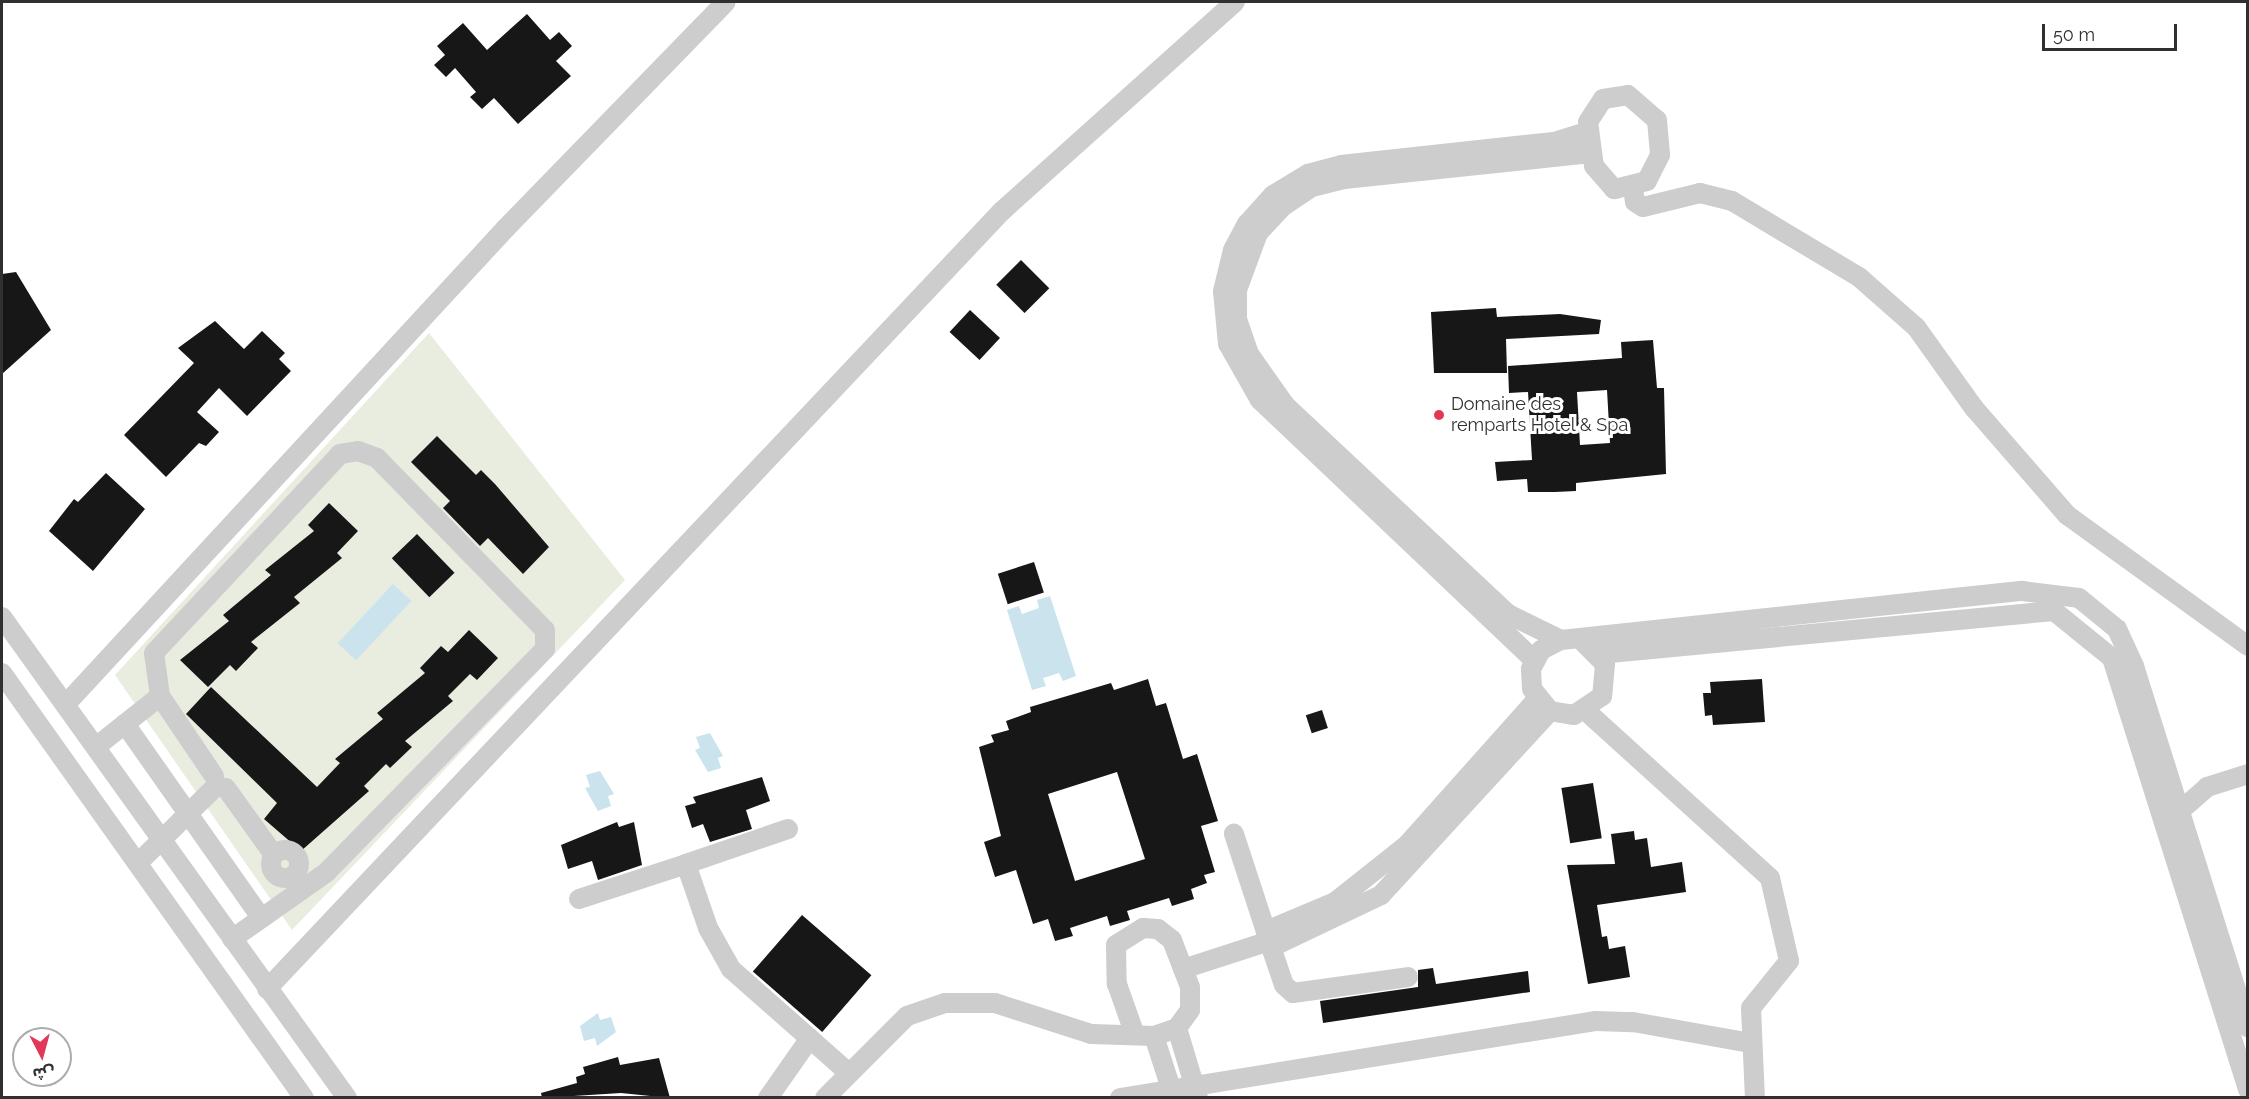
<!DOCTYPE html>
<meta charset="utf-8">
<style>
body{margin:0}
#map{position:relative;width:2249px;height:1099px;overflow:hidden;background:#fff;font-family:Raleway,"Noto Sans Arabic",sans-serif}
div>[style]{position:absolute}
.green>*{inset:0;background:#e8eddf}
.water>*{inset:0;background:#cbe3ec;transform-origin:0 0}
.building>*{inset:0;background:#171717;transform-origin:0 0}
.minor>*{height:20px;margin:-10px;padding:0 10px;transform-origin:10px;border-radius:10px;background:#cdcdcd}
.minor>.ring{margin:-10px;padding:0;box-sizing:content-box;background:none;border:20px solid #cdcdcd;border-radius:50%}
.dots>*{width:16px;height:16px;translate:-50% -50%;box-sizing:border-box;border:3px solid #fff;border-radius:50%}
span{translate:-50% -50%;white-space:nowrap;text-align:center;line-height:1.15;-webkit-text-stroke:6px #fff;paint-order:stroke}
.poi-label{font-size:18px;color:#303030}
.left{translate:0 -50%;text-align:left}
.frame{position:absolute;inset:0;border:3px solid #303030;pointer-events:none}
.north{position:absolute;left:12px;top:1027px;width:60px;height:60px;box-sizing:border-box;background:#fff;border:2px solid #acacac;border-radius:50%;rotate:174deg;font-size:16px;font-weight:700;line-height:24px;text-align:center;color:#303030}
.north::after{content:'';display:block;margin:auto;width:21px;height:27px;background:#e13857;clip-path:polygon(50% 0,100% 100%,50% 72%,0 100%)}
.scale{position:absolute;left:2042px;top:24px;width:135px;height:27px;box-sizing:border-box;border:3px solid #303030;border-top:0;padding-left:8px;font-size:18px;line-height:21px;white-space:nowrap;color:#303030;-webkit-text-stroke:4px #fff;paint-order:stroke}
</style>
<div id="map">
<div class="green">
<div style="clip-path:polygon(429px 333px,625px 580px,292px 930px,115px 675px)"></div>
</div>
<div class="water">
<div style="left:393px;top:584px;width:25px;height:81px;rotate:43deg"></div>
<div style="clip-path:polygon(1050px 596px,1076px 676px,1063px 681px,1059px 673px,1043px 678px,1046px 686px,1032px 690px,1007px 610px,1019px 606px,1022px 614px,1039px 608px,1037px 600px)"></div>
<div style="clip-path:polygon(710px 733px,723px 756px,718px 758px,721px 768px,708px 772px,695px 750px,700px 748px,696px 737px)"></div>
<div style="clip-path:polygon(600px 771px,614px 794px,608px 796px,611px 806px,598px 811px,585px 788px,590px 787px,586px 775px)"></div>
<div style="clip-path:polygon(598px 1013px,600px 1020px,611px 1017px,616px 1032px,597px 1046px,595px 1038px,584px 1041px,580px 1026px)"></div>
</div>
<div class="building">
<div style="clip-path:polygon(527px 14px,550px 40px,559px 32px,572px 46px,556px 61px,571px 76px,518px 124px,494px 98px,482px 109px,470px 97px,476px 92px,455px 68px,446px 77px,434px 65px,445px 55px,437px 46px,463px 23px,487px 50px)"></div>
<div style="left:1021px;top:260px;width:40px;height:35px;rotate:45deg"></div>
<div style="clip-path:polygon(16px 272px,51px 330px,2px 374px,2px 274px)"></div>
<div style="clip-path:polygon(1496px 308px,1497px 317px,1560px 314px,1601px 320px,1599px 334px,1506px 339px,1507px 373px,1434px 373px,1431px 312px)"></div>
<div style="left:970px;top:310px;width:41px;height:30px;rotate:43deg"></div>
<div style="clip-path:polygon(215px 321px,244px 349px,262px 331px,285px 353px,279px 359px,291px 371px,247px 416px,219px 388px,197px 412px,219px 432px,206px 446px,199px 443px,166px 477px,124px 435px,194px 363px,178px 348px)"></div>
<div style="clip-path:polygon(evenodd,1653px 340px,1657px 388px,1664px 388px,1666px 474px,1576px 483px,1576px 491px,1555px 492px,1528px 492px,1527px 479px,1497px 481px,1495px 462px,1532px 460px,1528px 392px,1509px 393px,1508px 366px,1622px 358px,1621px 342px,1653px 340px,1607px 390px,1610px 443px,1580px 445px,1577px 392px,1607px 390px)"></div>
<div style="clip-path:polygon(437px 436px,476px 475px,481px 470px,495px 484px,549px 547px,523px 574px,488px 538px,480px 546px,443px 508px,450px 501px,411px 462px)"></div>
<div style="clip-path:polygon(106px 473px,145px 509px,93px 571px,49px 531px,74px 499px,78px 502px)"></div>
<div style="clip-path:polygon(329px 503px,358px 531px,337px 553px,342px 558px,294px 597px,300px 603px,251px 642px,258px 648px,236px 671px,230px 665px,208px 687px,180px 660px,229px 621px,223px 615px,271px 575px,265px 570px,314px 531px,308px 525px)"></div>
<div style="left:417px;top:534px;width:54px;height:35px;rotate:46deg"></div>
<div style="left:1034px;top:562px;width:32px;height:38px;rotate:72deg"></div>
<div style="clip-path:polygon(469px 630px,498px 658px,477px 680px,470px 674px,448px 696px,453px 701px,405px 741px,412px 747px,390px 768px,386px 764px,364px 786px,369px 791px,301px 851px,264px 819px,277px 803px,186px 714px,211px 687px,317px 787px,340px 763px,335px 759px,383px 719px,377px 713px,425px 673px,420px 668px,441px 646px,448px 652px)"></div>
<div style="clip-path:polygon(evenodd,1148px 679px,1156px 706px,1166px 703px,1183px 759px,1197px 754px,1218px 821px,1201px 826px,1215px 872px,1204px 875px,1207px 883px,1191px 889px,1194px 899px,1172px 906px,1169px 898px,1127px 911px,1130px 920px,1110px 926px,1107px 916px,1070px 928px,1073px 936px,1055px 941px,1048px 919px,1033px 924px,1016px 870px,995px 877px,984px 842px,1001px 836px,979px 747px,994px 742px,991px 735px,1009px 730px,1006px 721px,1031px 712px,1030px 707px,1111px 683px,1114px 690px,1148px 679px,1117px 772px,1145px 859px,1075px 881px,1048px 794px,1117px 772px)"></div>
<div style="clip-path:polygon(1762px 679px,1765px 722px,1713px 725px,1712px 715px,1705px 716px,1703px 693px,1711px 693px,1710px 682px)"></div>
<div style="left:1322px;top:710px;width:19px;height:17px;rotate:72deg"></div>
<div style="clip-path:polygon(762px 777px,770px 801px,746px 810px,752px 829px,710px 842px,703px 824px,692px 828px,685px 806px,696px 803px,693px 797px)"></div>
<div style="left:1593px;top:783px;width:56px;height:32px;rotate:81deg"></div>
<div style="clip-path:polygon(617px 822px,619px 827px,634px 822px,642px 865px,598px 880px,592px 861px,568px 869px,561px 845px)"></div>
<div style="clip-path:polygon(1634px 831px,1635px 840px,1647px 838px,1651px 867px,1682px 862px,1686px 892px,1597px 905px,1602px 937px,1607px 936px,1609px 949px,1625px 946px,1630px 977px,1588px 984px,1567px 865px,1615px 864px,1611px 834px)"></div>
<div style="left:802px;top:915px;width:92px;height:75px;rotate:41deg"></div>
<div style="clip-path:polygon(1433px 968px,1436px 984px,1528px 971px,1530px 992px,1323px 1023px,1320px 1001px,1418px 987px,1418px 970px)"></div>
<div style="clip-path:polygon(618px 1057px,620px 1065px,659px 1058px,670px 1098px,621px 1093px,542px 1098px,541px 1093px,577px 1083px,576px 1077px,585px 1074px,583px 1067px)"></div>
</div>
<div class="minor">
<div style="left:1628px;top:95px;width:38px;rotate:41deg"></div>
<div style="left:1657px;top:120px;width:35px;rotate:85deg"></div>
<div style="left:1660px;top:155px;width:29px;rotate:117deg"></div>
<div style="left:1647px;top:181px;width:34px;rotate:166deg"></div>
<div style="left:1614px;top:189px;width:30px;rotate:-131deg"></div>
<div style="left:1594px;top:166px;width:44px;rotate:-97.8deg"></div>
<div style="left:1588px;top:122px;width:27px;rotate:-57deg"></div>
<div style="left:1603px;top:99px;width:25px;rotate:-9deg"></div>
<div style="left:1633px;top:188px;width:14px;rotate:82deg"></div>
<div style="left:1635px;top:202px;width:9px;rotate:32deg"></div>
<div style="left:1643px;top:207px;width:59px;rotate:-13.8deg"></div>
<div style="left:1700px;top:193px;width:33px;rotate:14deg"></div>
<div style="left:1732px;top:201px;width:148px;rotate:30.9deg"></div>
<div style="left:1859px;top:277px;width:76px;rotate:41.3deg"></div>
<div style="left:1916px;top:327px;width:100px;rotate:54.4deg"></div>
<div style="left:1974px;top:408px;width:142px;rotate:49deg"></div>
<div style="left:2067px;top:515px;width:223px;rotate:35.9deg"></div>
<div style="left:2px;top:617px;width:592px;rotate:54.35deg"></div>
<div style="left:1561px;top:640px;width:59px;rotate:-153.9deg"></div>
<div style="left:1508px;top:614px;width:306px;rotate:-136.9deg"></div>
<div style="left:1285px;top:405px;width:62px;rotate:-125.2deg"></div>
<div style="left:1249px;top:354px;width:36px;rotate:-109deg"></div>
<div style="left:1237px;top:320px;width:30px;rotate:-90deg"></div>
<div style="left:1237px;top:290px;width:61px;rotate:-69.8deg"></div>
<div style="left:1258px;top:233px;width:35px;rotate:-47deg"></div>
<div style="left:1282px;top:207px;width:36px;rotate:-34deg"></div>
<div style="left:1312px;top:187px;width:33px;rotate:-14deg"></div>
<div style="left:1344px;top:179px;width:248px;rotate:-6deg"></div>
<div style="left:1583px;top:642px;width:31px;rotate:45deg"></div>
<div style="left:1605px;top:664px;width:32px;rotate:95deg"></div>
<div style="left:1602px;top:696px;width:34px;rotate:146deg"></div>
<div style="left:1574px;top:715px;width:24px;rotate:-171deg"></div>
<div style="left:1550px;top:711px;width:28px;rotate:-129deg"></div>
<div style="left:1532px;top:689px;width:20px;rotate:-93deg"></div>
<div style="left:1531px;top:669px;width:21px;rotate:-62deg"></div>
<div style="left:1541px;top:650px;width:22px;rotate:-27deg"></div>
<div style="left:1561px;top:640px;width:464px;rotate:-6.1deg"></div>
<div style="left:2022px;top:591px;width:57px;rotate:7deg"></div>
<div style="left:2079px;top:598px;width:49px;rotate:39.2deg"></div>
<div style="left:2117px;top:629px;width:41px;rotate:65.3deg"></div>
<div style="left:2134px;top:666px;width:379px;rotate:72.5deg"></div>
<div style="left:1599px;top:654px;width:457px;rotate:-5.4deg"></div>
<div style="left:2054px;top:611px;width:75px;rotate:39deg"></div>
<div style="left:2112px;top:658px;width:453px;rotate:72.5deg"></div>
<div style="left:1534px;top:660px;width:378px;rotate:-136.5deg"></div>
<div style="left:1260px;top:400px;width:64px;rotate:-119.7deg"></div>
<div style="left:1228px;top:344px;width:53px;rotate:-95.4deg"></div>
<div style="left:1223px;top:291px;width:42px;rotate:-76.3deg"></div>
<div style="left:1233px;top:250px;width:30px;rotate:-62deg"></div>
<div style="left:1247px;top:224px;width:39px;rotate:-48deg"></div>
<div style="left:1273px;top:195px;width:41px;rotate:-31deg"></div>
<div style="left:1308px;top:174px;width:34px;rotate:-15deg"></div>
<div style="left:1341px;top:165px;width:214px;rotate:-6.2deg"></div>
<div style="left:1554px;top:142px;width:37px;rotate:-17deg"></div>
<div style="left:2px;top:673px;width:521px;rotate:54.6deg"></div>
<div style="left:66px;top:704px;width:648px;rotate:-47.25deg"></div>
<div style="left:506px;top:228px;width:315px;rotate:-45.8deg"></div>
<div style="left:1586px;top:711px;width:248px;rotate:42.2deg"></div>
<div style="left:1770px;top:878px;width:85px;rotate:77.1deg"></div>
<div style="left:1789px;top:961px;width:60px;rotate:129deg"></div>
<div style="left:1751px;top:1008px;width:90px;rotate:87.5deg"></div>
<div style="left:125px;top:724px;width:235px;rotate:54.9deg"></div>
<div style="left:97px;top:746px;width:80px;rotate:-38.4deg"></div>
<div style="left:214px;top:776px;width:97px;rotate:-124deg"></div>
<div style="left:160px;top:696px;width:43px;rotate:-97.9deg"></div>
<div style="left:154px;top:653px;width:272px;rotate:-46.9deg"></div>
<div style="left:340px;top:454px;width:18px;rotate:-9deg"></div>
<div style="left:358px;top:451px;width:20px;rotate:20deg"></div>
<div style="left:377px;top:458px;width:240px;rotate:45.7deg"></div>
<div style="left:545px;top:630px;width:19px;rotate:90deg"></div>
<div style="left:545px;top:649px;width:312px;rotate:134.4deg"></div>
<div style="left:327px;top:872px;width:116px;rotate:144.8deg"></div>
<div style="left:226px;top:788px;width:82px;rotate:54.4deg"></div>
<div style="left:2181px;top:810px;width:35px;rotate:-41deg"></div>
<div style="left:2207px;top:787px;width:43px;rotate:-17.6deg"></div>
<div style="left:788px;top:829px;width:108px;rotate:161.1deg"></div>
<div style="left:686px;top:864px;width:68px;rotate:71deg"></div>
<div style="left:708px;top:928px;width:47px;rotate:60.7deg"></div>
<div style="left:731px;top:969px;width:156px;rotate:41.4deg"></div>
<div class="ring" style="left:271px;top:850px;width:8px;height:8px"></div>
<div style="left:139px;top:862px;width:105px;rotate:-44.6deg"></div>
<div style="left:579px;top:899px;width:113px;rotate:-18.1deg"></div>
<div style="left:1266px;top:931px;width:75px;rotate:-22.8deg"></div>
<div style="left:1335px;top:902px;width:92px;rotate:-38.4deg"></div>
<div style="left:1407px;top:845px;width:195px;rotate:-48.3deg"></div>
<div style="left:1269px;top:941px;width:46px;rotate:71.2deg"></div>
<div style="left:1284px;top:985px;width:12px;rotate:42deg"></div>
<div style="left:1293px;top:993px;width:116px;rotate:-7.9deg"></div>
<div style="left:1272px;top:947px;width:121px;rotate:-25.5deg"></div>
<div style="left:1381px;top:895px;width:250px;rotate:-47.4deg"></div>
<div style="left:1183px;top:969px;width:90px;rotate:-18deg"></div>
<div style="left:1269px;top:941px;width:113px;rotate:-108.1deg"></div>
<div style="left:267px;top:989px;width:1070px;rotate:-46.63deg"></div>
<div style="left:1002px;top:211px;width:313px;rotate:-41.9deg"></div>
<div style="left:1177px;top:1028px;width:73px;rotate:73.3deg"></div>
<div style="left:1154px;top:1036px;width:65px;rotate:72.1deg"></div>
<div style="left:768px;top:1098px;width:73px;rotate:-55deg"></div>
<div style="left:825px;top:1098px;width:116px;rotate:-45deg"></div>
<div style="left:907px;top:1016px;width:40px;rotate:-18.9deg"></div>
<div style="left:945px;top:1003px;width:50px"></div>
<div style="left:995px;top:1003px;width:101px;rotate:17.9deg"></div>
<div style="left:1091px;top:1034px;width:63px;rotate:1.8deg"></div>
<div style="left:1154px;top:1036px;width:24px;rotate:-19deg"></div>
<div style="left:1177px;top:1028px;width:22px;rotate:-54deg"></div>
<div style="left:1190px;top:1010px;width:23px;rotate:-90deg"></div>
<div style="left:1190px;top:987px;width:50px;rotate:-111deg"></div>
<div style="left:1172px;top:940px;width:18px;rotate:-142deg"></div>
<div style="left:1158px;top:929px;width:15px;rotate:-176deg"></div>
<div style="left:1143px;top:928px;width:32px;rotate:148deg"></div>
<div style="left:1116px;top:945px;width:39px;rotate:89deg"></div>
<div style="left:1117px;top:984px;width:54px;rotate:70.6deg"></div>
<div style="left:1120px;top:1098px;width:481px;rotate:-9.2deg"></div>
<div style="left:1595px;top:1021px;width:38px;rotate:2deg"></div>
<div style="left:1633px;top:1022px;width:120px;rotate:10.1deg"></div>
</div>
<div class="dots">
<div style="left:1439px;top:415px;background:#e13857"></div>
</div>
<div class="poi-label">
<span class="left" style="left:1451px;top:415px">Domaine des<br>remparts Hotel &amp; Spa</span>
</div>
<div class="frame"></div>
<div class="north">ش</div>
<div class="scale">50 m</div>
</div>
